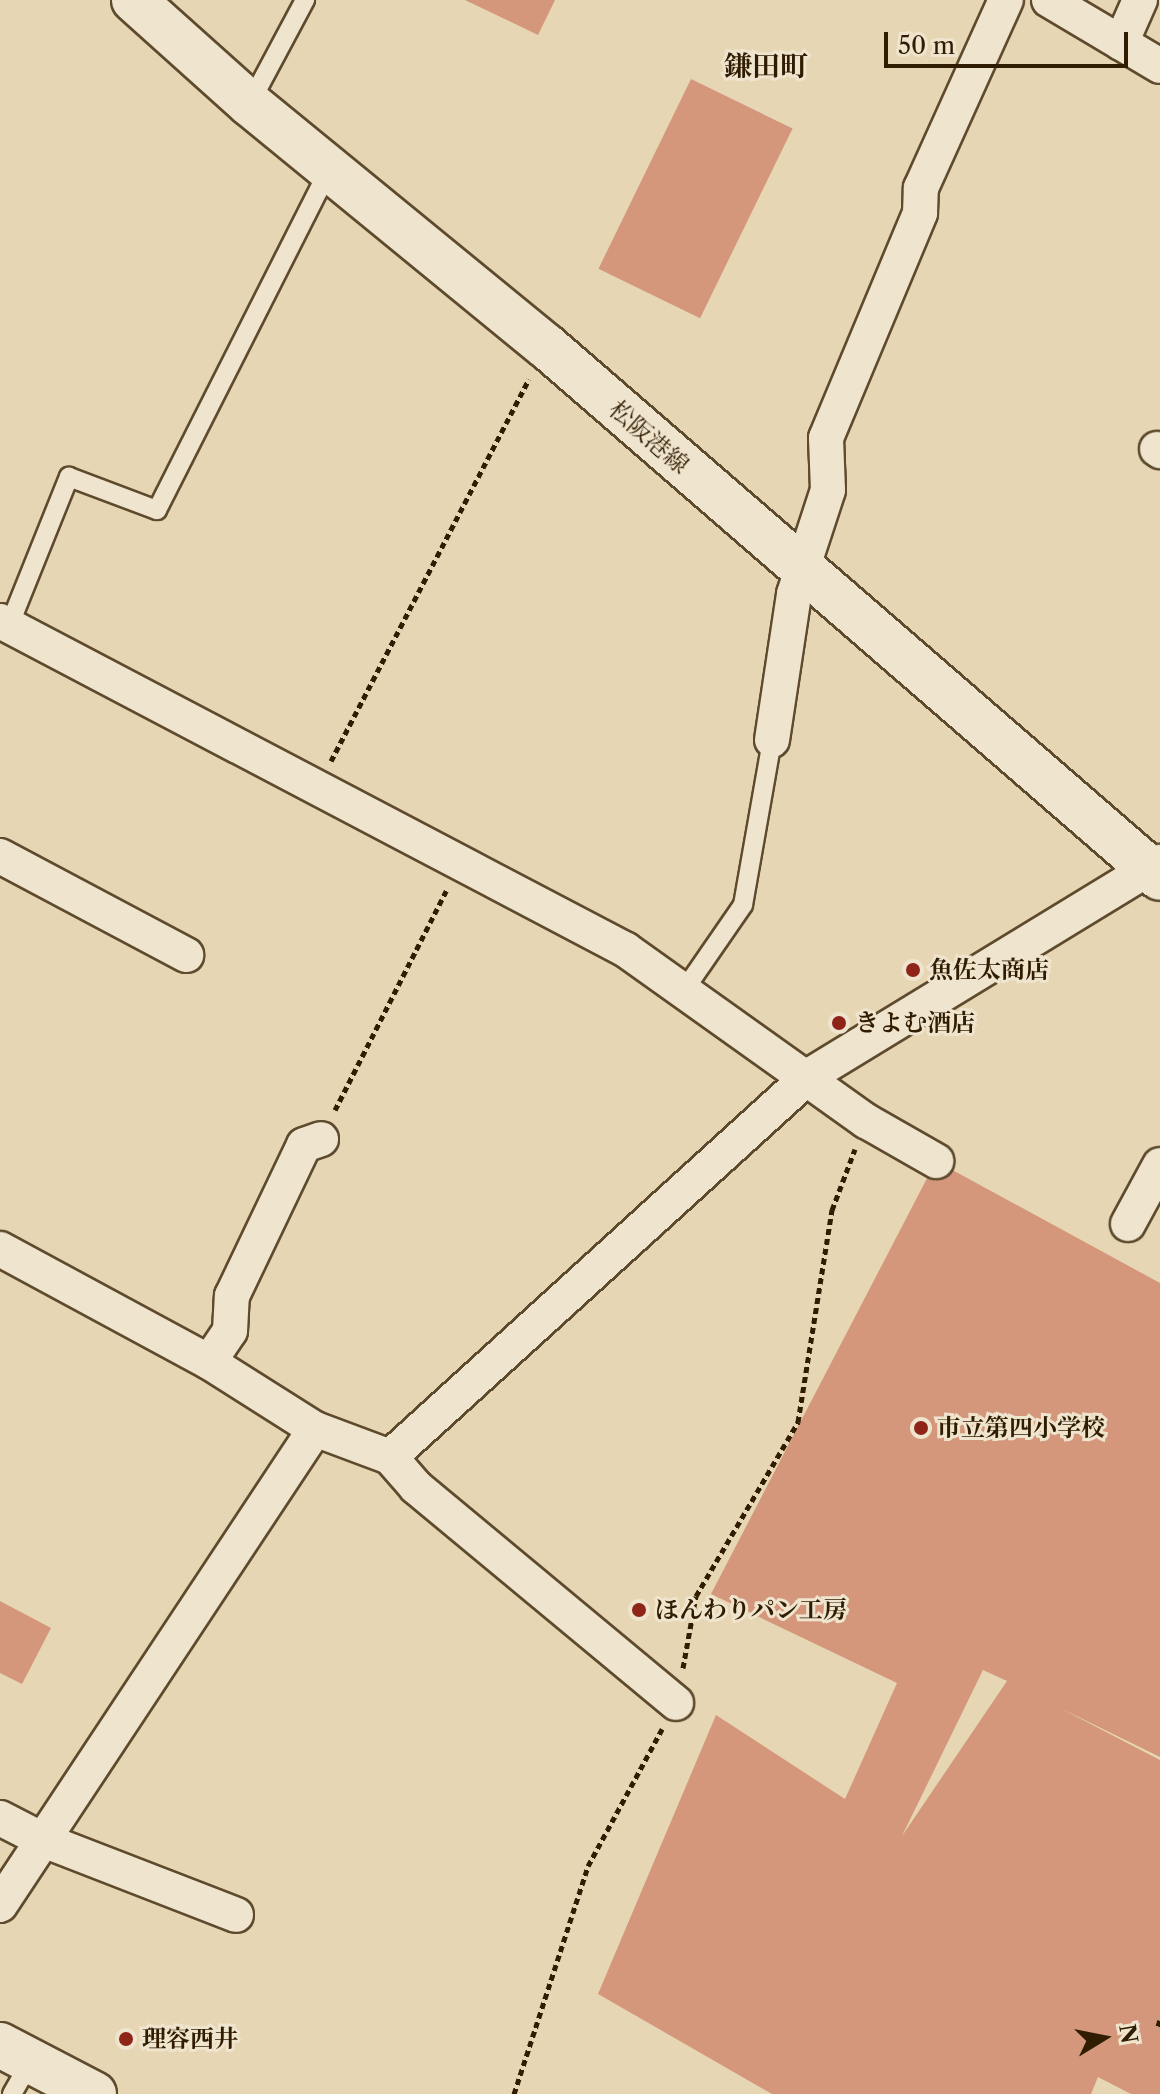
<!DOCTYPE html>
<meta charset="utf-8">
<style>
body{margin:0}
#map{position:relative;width:1160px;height:2094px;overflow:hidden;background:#e6d6b3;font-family:"Libre Caslon Text","Noto Serif JP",serif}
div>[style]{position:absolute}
.building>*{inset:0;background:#d4977b;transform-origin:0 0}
.path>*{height:5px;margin-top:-2.5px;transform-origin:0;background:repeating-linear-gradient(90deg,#301c00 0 6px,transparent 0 10px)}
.roads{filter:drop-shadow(2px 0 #5e4a2d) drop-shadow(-2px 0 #5e4a2d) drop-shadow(0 2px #5e4a2d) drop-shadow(0 -2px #5e4a2d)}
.service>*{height:18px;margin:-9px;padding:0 9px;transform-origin:9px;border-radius:9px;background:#efe4ce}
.minor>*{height:34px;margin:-17px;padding:0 17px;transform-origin:17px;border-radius:17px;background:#efe4ce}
.secondary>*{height:44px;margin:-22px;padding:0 22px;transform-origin:22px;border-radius:22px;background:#efe4ce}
.dots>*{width:22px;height:22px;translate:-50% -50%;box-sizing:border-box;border:4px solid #efe4ce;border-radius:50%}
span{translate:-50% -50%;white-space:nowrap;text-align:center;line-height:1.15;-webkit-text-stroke:6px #efe4ce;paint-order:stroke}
.street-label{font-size:24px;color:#301c00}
.poi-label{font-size:24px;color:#301c00;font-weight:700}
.left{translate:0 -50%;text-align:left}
.quarter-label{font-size:28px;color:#301c00;font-weight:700}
.north{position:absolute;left:1064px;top:1998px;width:80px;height:80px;-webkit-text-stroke:6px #efe4ce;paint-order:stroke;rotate:80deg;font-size:22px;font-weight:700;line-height:32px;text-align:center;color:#301c00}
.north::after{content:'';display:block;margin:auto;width:28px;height:36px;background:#301c00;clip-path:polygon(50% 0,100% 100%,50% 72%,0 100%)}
.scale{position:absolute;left:884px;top:32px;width:244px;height:36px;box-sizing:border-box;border:4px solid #301c00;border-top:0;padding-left:10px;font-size:24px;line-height:28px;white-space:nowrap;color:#301c00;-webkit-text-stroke:6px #efe4ce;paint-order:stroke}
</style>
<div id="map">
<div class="building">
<div style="clip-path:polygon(465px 0,555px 0,538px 35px)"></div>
<div style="left:691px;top:79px;width:113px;height:211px;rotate:26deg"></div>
<div style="clip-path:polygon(evenodd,936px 1161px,1160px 1283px,1160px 1757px,1058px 1707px,1160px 1760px,1160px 2094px,1131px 2094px,1098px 2077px,1091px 2094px,772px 2094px,598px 1994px,716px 1715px,845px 1799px,897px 1683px,711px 1594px,936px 1161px,983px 1670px,1007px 1681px,902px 1836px,983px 1670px)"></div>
<div style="clip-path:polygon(0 1601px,51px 1628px,22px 1684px,0 1673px)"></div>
</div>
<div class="path">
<div style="left:331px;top:761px;width:430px;rotate:-62.6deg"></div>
<div style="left:335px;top:1110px;width:246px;rotate:-63.1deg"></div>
<div style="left:683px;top:1668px;width:73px;rotate:-79.8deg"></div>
<div style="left:696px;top:1596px;width:202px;rotate:-59.6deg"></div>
<div style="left:798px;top:1422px;width:215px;rotate:-80.9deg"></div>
<div style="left:832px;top:1210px;width:65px;rotate:-69.3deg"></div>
<div style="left:1158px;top:2026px;width:6px;rotate:-72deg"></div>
<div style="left:514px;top:2094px;width:240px;rotate:-72deg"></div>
<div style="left:588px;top:1866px;width:156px;rotate:-61.6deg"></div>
</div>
<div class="roads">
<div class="service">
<div style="left:250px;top:103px;width:117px;rotate:-61.9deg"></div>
<div style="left:9px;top:626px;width:161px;rotate:-68.1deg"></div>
<div style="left:69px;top:477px;width:94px;rotate:20.6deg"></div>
<div style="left:157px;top:510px;width:383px;rotate:-63.2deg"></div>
<div style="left:685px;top:989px;width:102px;rotate:-55.4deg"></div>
<div style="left:743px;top:905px;width:168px;rotate:-80deg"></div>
<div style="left:12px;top:2094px;width:38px;rotate:-60deg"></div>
</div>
<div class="minor">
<div style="left:1049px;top:0;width:129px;rotate:30.7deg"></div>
<div style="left:1121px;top:43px;width:47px;rotate:-66.2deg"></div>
<div style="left:1157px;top:449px;width:4px;rotate:34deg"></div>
<div style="left:0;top:621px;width:707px;rotate:27.72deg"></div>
<div style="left:626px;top:950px;width:295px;rotate:35.5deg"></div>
<div style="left:866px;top:1121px;width:81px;rotate:29.7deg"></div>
<div style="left:772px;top:740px;width:148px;rotate:-81.4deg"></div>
<div style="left:794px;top:594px;width:109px;rotate:-71.9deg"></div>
<div style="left:828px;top:490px;width:52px;rotate:-92.2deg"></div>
<div style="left:826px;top:438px;width:244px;rotate:-67.3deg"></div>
<div style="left:920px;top:213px;width:25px;rotate:-88deg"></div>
<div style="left:921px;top:188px;width:206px;rotate:-65.7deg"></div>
<div style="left:0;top:856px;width:211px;rotate:28deg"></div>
<div style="left:1128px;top:1224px;width:67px;rotate:-61.5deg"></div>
<div style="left:0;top:1249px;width:238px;rotate:28.4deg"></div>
<div style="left:209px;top:1362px;width:125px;rotate:32.3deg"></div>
<div style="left:315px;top:1429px;width:80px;rotate:20.5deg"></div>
<div style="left:390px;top:1457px;width:40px;rotate:49deg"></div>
<div style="left:416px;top:1487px;width:338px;rotate:39.7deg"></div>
<div style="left:209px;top:1362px;width:37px;rotate:-56deg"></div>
<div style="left:230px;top:1331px;width:35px;rotate:-87deg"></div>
<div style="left:232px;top:1296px;width:167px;rotate:-64.5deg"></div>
<div style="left:304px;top:1145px;width:18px;rotate:-19deg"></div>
<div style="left:390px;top:1457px;width:566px;rotate:-42.28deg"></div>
<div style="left:809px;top:1076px;width:411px;rotate:-31.4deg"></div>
<div style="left:0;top:1818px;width:48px;rotate:27.1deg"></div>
<div style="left:43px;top:1840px;width:207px;rotate:21.2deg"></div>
<div style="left:0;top:1905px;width:571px;rotate:-56.5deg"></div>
</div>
<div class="secondary">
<div style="left:134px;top:0;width:156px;rotate:41.9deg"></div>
<div style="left:250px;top:104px;width:382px;rotate:39.3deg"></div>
<div style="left:546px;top:346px;width:812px;rotate:40.91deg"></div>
<div style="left:0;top:2045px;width:106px;rotate:27.5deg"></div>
</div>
</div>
<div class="dots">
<div style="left:913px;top:970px;background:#8f2418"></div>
<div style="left:839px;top:1023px;background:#8f2418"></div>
<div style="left:921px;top:1428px;background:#8f2418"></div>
<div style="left:639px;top:1610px;background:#8f2418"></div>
<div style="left:126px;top:2039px;background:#8f2418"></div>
</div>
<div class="street-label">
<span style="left:649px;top:437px;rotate:41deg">松阪港線</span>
</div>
<div class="poi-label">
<span class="left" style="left:929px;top:970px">魚佐太商店</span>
<span class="left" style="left:855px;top:1023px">きよむ酒店</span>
<span class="left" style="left:937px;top:1428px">市立第四小学校</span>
<span class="left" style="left:655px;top:1610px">ほんわりパン工房</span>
<span class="left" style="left:142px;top:2039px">理容西井</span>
</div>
<div class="quarter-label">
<span style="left:766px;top:66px">鎌田町</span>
</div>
<div class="north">N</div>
<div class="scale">50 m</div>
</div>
